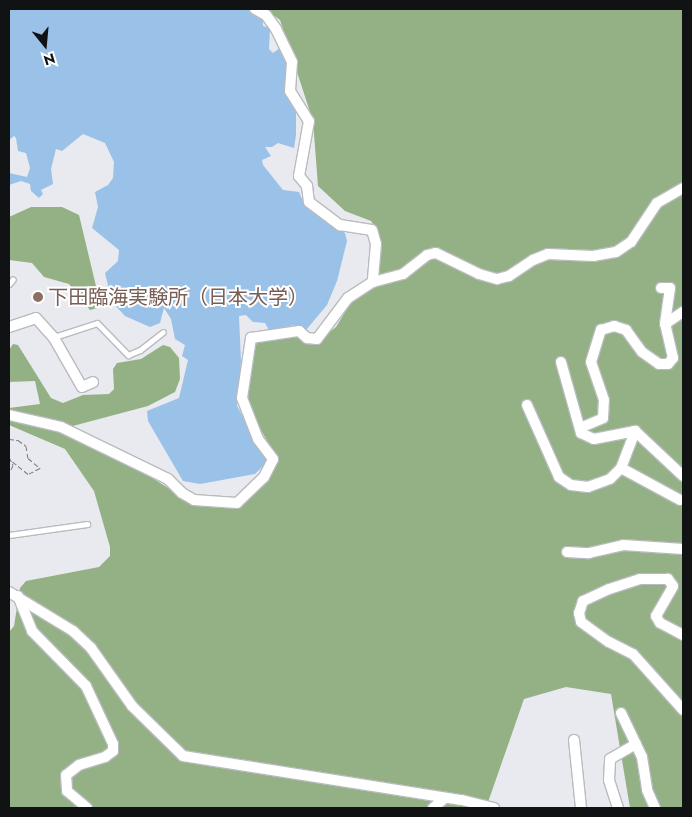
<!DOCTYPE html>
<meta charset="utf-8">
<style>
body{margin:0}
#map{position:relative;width:692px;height:817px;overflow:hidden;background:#e8eaef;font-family:Jost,"Noto Sans JP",sans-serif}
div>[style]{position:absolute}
.forest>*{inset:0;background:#94b186}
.water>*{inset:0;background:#9ac1e7}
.path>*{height:1px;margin-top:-0.5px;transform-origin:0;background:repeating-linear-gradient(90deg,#7a7c7f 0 5px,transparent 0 7.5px)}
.roads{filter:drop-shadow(1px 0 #b9bbbf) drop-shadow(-1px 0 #b9bbbf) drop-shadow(0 1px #b9bbbf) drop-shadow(0 -1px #b9bbbf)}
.lane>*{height:5px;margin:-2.5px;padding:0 2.5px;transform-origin:2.5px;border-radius:2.5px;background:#fff}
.street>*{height:10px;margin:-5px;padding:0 5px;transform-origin:5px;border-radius:5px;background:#fff}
.dots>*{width:14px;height:14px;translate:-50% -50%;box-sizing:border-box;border:2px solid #fff;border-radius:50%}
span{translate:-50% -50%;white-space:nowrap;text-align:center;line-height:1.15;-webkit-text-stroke:4px #fff;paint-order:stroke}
.education-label{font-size:20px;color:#785e54}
.left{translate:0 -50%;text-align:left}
.frame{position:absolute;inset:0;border:10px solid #111214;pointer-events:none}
.north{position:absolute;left:20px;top:20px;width:50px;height:50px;-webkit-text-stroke:4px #fff;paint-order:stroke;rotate:163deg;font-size:14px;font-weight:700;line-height:20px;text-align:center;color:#111214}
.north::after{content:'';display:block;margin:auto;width:18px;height:22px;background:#111214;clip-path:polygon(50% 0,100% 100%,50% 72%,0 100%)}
</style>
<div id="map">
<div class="forest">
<div style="clip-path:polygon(265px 9px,683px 9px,683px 808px,630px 808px,611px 694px,566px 687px,524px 699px,486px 808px,9px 808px,9px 632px,14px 626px,20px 588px,26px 581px,99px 567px,110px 556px,110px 547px,94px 491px,65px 449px,9px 425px,9px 408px,40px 404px,35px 381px,9px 382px,9px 350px,13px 344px,18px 345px,51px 398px,63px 403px,83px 395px,109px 394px,114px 389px,113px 369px,117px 363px,141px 359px,163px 345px,170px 347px,179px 358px,180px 379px,175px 392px,148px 406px,69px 427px,68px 436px,149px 476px,189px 501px,230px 507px,243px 505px,277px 458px,250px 411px,247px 399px,254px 348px,258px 342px,296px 337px,305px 343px,318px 341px,336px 327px,350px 304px,378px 280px,379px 233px,371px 221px,345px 211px,318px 186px,313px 121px,280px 20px)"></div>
<div style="clip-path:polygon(31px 207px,62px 207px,79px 215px,101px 307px,90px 310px,69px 284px,44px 277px,32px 263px,9px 260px,9px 217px)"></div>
</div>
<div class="water">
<div style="clip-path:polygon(9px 9px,250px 9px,263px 16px,263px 26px,270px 28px,269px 49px,273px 53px,281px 47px,288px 68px,285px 84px,296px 113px,296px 135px,294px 148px,278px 143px,272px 147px,265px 147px,271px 156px,262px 160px,263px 165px,283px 190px,299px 192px,305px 206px,345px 233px,347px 241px,337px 281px,327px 305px,306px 330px,295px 325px,269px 330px,265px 323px,253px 322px,246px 315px,239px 316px,241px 361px,237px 406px,268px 461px,255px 474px,200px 484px,183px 481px,148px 421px,147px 411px,179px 398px,188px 360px,182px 356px,185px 345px,175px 339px,171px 319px,164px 308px,160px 323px,150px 327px,125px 316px,112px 302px,105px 273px,118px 261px,119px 250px,92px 228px,98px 207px,95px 192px,108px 185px,113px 178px,114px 162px,105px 143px,83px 134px,62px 151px,56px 149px,51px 169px,53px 184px,41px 190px,43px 194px,39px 198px,31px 191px,30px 184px,21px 181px,9px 185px,9px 173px,27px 177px,30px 168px,26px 153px,18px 151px,16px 138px,14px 136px,9px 140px)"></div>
</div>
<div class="path">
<div style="left:9px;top:439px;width:9px;rotate:6deg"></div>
<div style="left:18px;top:440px;width:10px;rotate:37deg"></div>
<div style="left:26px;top:446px;width:12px;rotate:81deg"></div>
<div style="left:28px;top:458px;width:16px;rotate:40deg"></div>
<div style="left:40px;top:468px;width:13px;rotate:153deg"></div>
<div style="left:28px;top:474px;width:21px;rotate:-141deg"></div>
<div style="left:9px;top:457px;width:9px;rotate:63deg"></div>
<div style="left:13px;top:465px;width:10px;rotate:114deg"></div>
</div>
<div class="roads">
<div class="lane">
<div style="left:9px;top:284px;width:6px;rotate:-51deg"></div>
<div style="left:54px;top:337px;width:45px;rotate:-18deg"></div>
<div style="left:97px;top:323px;width:45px;rotate:45.9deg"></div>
<div style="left:128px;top:355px;width:13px;rotate:-23deg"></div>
<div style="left:140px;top:350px;width:29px;rotate:-38deg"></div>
<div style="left:9px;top:535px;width:79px;rotate:-8deg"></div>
</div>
<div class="street">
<div style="left:255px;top:9px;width:13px;rotate:29deg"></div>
<div style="left:266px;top:15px;width:17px;rotate:54deg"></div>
<div style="left:276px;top:29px;width:37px;rotate:64deg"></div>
<div style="left:292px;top:62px;width:29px;rotate:94deg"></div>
<div style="left:290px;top:91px;width:36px;rotate:58deg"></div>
<div style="left:309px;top:121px;width:56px;rotate:100.3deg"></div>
<div style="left:299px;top:176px;width:13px;rotate:51deg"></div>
<div style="left:307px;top:186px;width:16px;rotate:83deg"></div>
<div style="left:309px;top:202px;width:39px;rotate:37deg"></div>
<div style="left:340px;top:225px;width:32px;rotate:9deg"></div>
<div style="left:372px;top:230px;width:15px;rotate:74deg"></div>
<div style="left:376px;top:244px;width:38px;rotate:95deg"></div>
<div style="left:661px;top:288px;width:9px"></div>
<div style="left:670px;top:288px;width:36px;rotate:98deg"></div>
<div style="left:9px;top:327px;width:28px;rotate:-18deg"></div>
<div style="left:36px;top:318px;width:27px;rotate:48deg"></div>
<div style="left:54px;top:338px;width:56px;rotate:60.3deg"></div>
<div style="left:82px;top:387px;width:12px;rotate:-24deg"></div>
<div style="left:561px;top:362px;width:74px;rotate:74.3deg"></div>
<div style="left:581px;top:433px;width:14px;rotate:25deg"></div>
<div style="left:594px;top:439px;width:42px;rotate:-11deg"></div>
<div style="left:527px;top:405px;width:79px;rotate:66deg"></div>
<div style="left:559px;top:477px;width:14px;rotate:34deg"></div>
<div style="left:571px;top:485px;width:17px;rotate:7deg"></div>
<div style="left:588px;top:487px;width:23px;rotate:-20deg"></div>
<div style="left:610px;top:479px;width:16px;rotate:-45deg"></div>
<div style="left:621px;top:468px;width:40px;rotate:-69deg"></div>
<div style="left:9px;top:415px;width:53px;rotate:13deg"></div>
<div style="left:61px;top:427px;width:119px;rotate:25.9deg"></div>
<div style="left:168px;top:479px;width:20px;rotate:45deg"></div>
<div style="left:182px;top:493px;width:14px;rotate:30deg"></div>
<div style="left:194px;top:500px;width:43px;rotate:4deg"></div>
<div style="left:237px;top:503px;width:37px;rotate:-44deg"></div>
<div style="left:264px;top:477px;width:20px;rotate:-63deg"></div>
<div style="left:273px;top:459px;width:25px;rotate:-127deg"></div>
<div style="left:258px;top:439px;width:44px;rotate:-111.3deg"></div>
<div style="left:242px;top:398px;width:61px;rotate:-81.5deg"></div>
<div style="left:251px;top:338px;width:49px;rotate:-8.3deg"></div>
<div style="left:299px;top:331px;width:11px;rotate:41deg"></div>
<div style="left:307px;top:338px;width:10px;rotate:6deg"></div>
<div style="left:317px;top:339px;width:51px;rotate:-52.9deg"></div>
<div style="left:348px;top:298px;width:30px;rotate:-33deg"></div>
<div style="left:373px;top:282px;width:31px;rotate:-15deg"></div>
<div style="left:403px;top:274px;width:31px;rotate:-38deg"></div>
<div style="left:427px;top:255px;width:9px;rotate:-13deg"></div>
<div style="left:436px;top:253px;width:48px;rotate:26deg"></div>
<div style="left:479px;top:274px;width:19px;rotate:16deg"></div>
<div style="left:497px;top:279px;width:12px;rotate:-14deg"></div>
<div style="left:509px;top:276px;width:29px;rotate:-34deg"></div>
<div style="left:533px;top:260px;width:16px;rotate:-22deg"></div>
<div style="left:548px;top:254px;width:45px;rotate:2.5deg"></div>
<div style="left:593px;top:256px;width:23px;rotate:-10deg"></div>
<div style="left:616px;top:252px;width:18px;rotate:-34deg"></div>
<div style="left:631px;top:242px;width:47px;rotate:-56.3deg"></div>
<div style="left:657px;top:203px;width:30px;rotate:-30deg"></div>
<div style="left:580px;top:428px;width:25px;rotate:-23deg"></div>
<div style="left:603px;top:418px;width:18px;rotate:-87deg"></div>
<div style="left:604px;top:400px;width:40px;rotate:-108.9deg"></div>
<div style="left:591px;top:362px;width:34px;rotate:-73deg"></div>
<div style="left:601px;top:330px;width:14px;rotate:-17deg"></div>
<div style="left:614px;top:326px;width:13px;rotate:18deg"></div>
<div style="left:626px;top:330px;width:27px;rotate:54deg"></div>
<div style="left:642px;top:352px;width:21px;rotate:35deg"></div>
<div style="left:659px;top:364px;width:9px"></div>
<div style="left:668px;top:364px;width:8px;rotate:-50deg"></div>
<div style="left:673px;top:358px;width:35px;rotate:-103deg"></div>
<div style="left:665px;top:324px;width:22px;rotate:-34deg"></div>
<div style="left:635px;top:431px;width:66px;rotate:43.2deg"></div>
<div style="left:621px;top:468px;width:67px;rotate:28.5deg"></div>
<div style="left:567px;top:552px;width:22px;rotate:3deg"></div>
<div style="left:589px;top:553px;width:35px;rotate:-13deg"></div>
<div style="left:623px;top:545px;width:60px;rotate:3.8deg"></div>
<div style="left:9px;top:592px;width:75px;rotate:31.4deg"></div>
<div style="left:73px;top:631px;width:25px;rotate:43deg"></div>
<div style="left:91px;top:648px;width:71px;rotate:54.7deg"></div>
<div style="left:132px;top:706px;width:71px;rotate:44.4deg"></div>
<div style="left:183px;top:756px;width:282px;rotate:9deg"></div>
<div style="left:462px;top:800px;width:33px;rotate:14deg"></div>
<div style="left:18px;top:596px;width:38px;rotate:68deg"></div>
<div style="left:32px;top:631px;width:77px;rotate:45.5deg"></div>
<div style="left:86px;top:686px;width:64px;rotate:65deg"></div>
<div style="left:113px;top:744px;width:7px;rotate:90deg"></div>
<div style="left:113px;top:751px;width:10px;rotate:143deg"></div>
<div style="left:105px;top:757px;width:27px;rotate:163deg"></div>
<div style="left:79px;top:765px;width:16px;rotate:142deg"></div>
<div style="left:66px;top:775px;width:16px;rotate:86deg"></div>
<div style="left:67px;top:791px;width:26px;rotate:40deg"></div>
<div style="left:683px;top:635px;width:26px;rotate:-152deg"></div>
<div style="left:660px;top:623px;width:8px;rotate:-120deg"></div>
<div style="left:656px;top:616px;width:34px;rotate:-60deg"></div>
<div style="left:673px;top:586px;width:9px;rotate:-126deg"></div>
<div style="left:668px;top:579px;width:28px;rotate:180deg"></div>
<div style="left:640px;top:579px;width:33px;rotate:162deg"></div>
<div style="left:609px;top:589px;width:29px;rotate:155deg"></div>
<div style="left:583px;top:601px;width:13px;rotate:108deg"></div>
<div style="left:579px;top:613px;width:9px;rotate:77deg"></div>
<div style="left:581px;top:622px;width:34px;rotate:36deg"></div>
<div style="left:609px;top:642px;width:27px;rotate:27deg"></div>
<div style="left:633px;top:654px;width:75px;rotate:48.2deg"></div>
<div style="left:621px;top:713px;width:49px;rotate:64.5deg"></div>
<div style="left:642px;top:757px;width:33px;rotate:81deg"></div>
<div style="left:647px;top:790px;width:20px;rotate:66deg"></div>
<div style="left:574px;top:740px;width:68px;rotate:84.1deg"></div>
<div style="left:433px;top:808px;width:16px;rotate:-40deg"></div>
<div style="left:618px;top:808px;width:29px;rotate:-108deg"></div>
<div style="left:609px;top:780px;width:21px;rotate:-87deg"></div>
<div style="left:610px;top:759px;width:30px;rotate:-30deg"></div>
</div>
</div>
<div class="dots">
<div style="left:38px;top:297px;background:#8d6e63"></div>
</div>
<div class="education-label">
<span class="left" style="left:48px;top:297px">下田臨海実験所（日本大学）</span>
</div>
<div class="frame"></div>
<div class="north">N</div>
</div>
